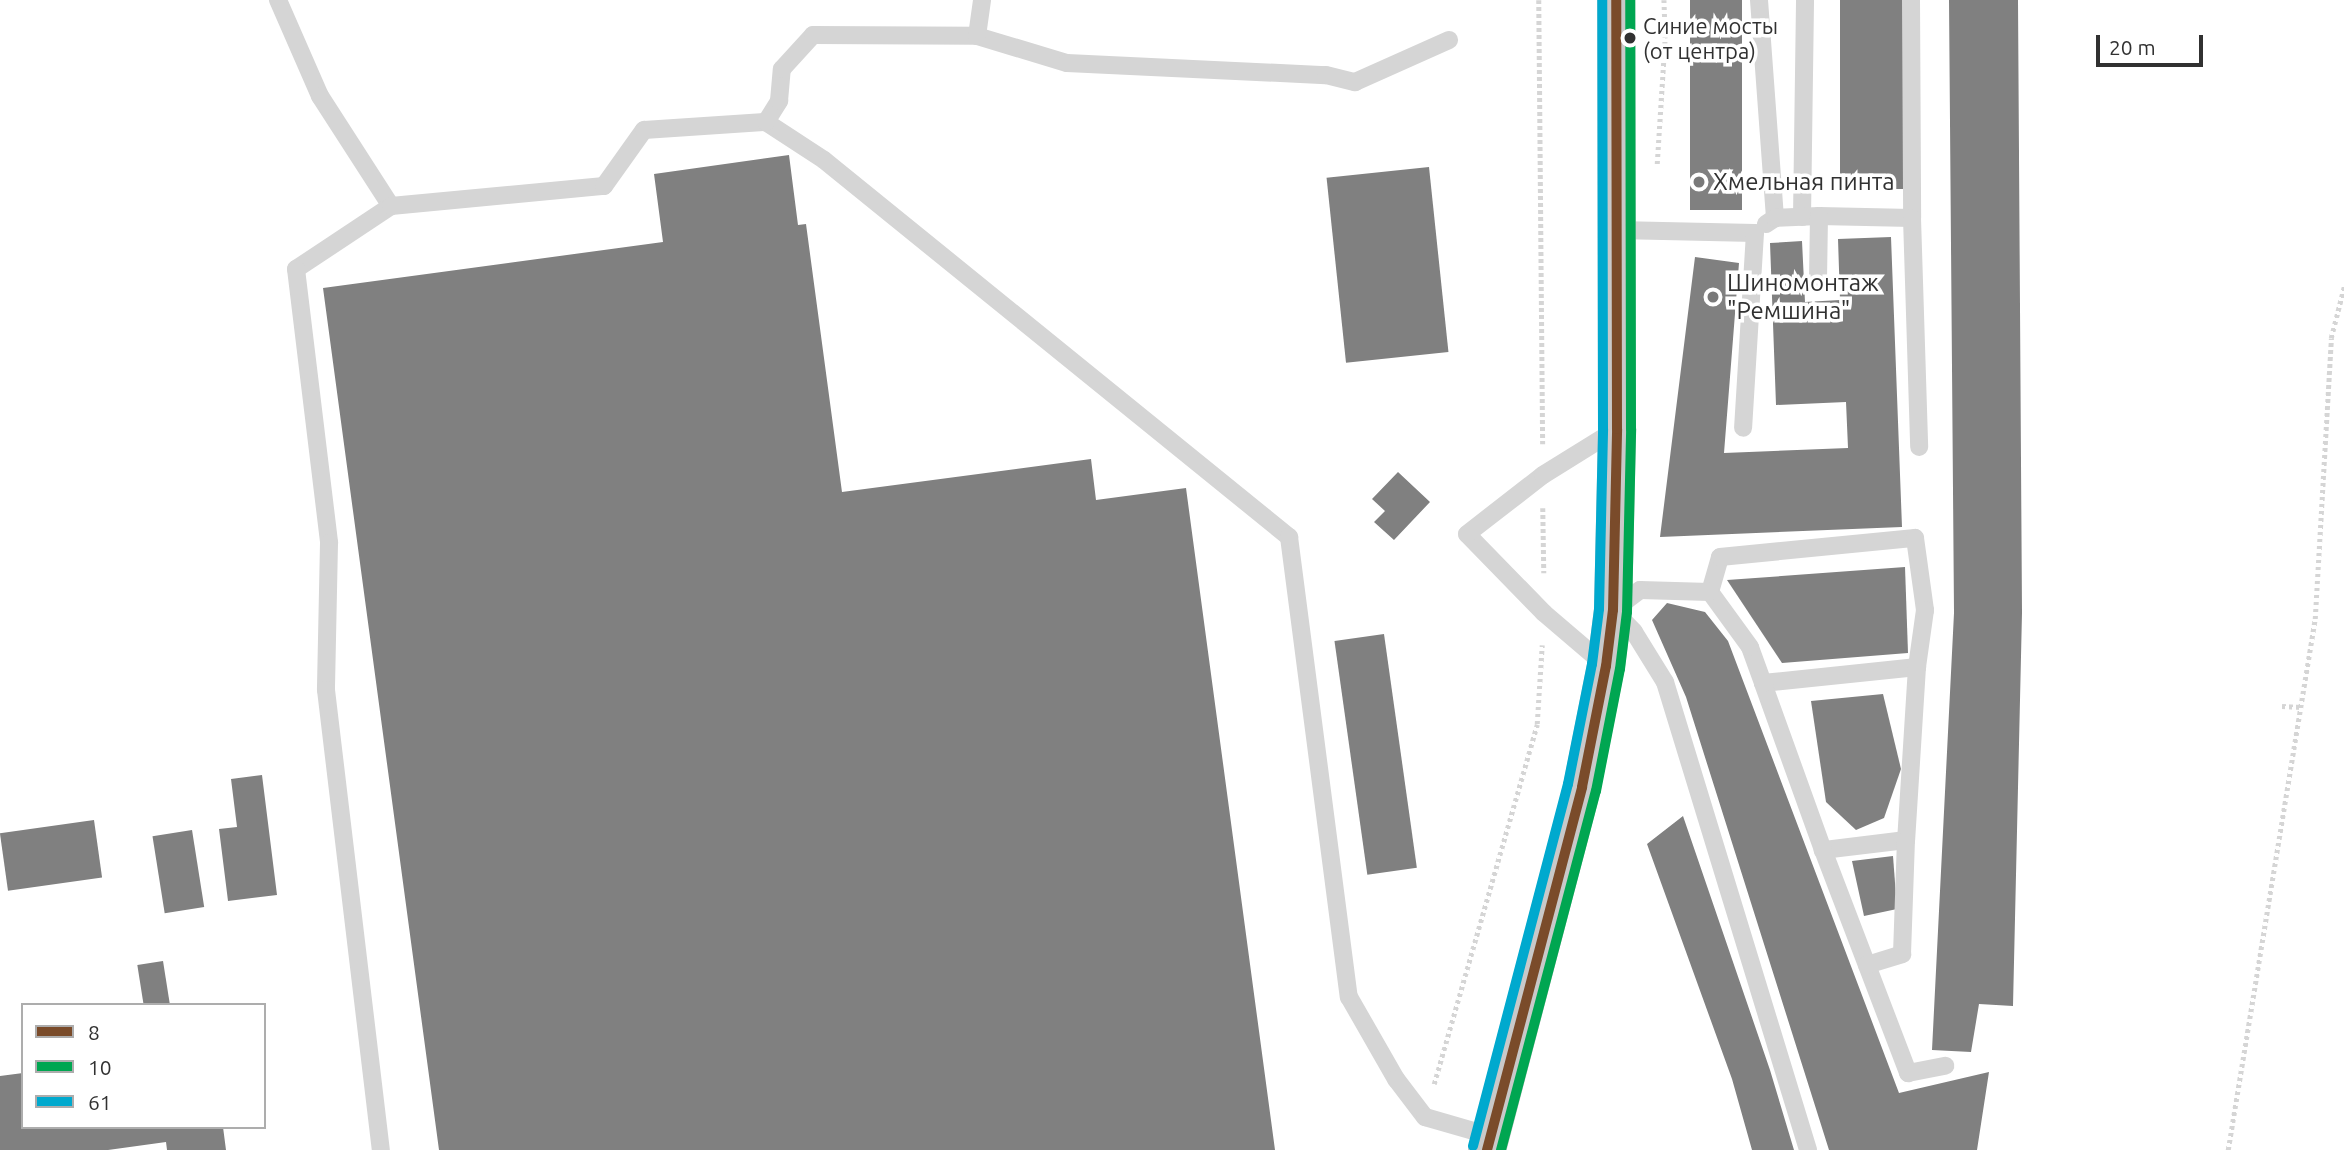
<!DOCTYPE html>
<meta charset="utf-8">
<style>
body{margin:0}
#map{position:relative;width:2344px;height:1150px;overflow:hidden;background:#fff;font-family:Ubuntu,sans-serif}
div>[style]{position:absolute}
.building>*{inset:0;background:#808080;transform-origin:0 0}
.path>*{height:4.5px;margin-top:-2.25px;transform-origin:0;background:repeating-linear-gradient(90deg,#d5d5d5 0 3.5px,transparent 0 7px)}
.service>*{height:18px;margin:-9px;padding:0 9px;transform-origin:9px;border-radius:9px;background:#d5d5d5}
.primary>*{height:38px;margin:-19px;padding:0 19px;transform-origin:19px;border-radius:19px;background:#c9c9c9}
.bus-1>*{height:10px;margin:-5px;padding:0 5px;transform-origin:5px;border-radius:5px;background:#7a4b2a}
.bus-2>*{height:10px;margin:-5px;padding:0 5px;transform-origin:5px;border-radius:5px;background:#00a651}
.bus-3>*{height:10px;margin:-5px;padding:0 5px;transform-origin:5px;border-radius:5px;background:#00a9ce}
.dots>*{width:19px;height:19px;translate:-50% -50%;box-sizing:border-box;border:4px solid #fff;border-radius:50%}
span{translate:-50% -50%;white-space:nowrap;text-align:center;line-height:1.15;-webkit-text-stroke:7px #fff;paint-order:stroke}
.bus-label{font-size:22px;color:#313131}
.left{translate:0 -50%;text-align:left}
.poi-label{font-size:24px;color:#313131}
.legend{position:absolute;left:21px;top:1003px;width:245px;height:126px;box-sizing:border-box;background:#fff;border:2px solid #adadad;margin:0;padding:9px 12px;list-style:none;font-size:21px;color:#313131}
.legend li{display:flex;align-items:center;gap:14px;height:35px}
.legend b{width:35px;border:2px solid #adadad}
.scale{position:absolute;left:2096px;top:35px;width:107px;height:32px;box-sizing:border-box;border:4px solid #313131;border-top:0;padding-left:9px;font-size:21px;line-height:24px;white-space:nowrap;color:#313131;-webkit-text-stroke:5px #fff;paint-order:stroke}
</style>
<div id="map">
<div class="building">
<div style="left:1690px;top:0;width:52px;height:210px"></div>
<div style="left:1840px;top:0;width:66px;height:189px"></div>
<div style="clip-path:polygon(1949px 0,2018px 0,2022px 613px,2013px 1006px,1979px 1004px,1971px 1052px,1932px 1050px,1954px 613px)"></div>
<div style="clip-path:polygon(789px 155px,798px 225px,806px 224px,842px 492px,1091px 459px,1096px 500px,1186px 488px,1275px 1150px,439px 1150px,323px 288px,663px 242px,654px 174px)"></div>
<div style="left:1429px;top:167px;width:186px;height:103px;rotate:84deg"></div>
<div style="clip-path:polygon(1891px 237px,1902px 527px,1660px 537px,1695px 257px,1739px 263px,1724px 453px,1848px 448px,1846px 402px,1776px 405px,1770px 243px,1802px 241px,1805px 302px,1840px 300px,1838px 239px)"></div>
<div style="clip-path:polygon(1398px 472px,1430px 502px,1394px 540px,1374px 522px,1385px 511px,1372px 499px)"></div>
<div style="clip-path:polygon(1905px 567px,1908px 653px,1782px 663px,1727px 580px)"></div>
<div style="clip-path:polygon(1667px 603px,1705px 612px,1728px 641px,1899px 1093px,1989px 1072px,1977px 1150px,1829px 1150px,1686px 697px,1652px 620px)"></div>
<div style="left:1384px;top:634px;width:236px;height:50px;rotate:82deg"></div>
<div style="clip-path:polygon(1883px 694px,1901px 769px,1884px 818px,1856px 830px,1826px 802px,1811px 701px)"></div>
<div style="clip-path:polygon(262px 775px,277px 895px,228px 901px,219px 829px,237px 827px,231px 779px)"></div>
<div style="clip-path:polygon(1683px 816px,1770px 1070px,1794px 1150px,1752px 1150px,1732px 1079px,1647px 844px)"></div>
<div style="left:94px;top:820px;width:58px;height:95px;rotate:82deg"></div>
<div style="left:192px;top:830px;width:78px;height:40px;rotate:81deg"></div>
<div style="clip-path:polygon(1893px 856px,1897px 909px,1864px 916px,1852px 861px)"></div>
<div style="left:163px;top:961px;width:45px;height:26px;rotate:81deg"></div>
<div style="clip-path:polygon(23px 1073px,23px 1127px,223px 1127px,226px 1150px,167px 1150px,166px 1142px,108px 1150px,0 1150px,0 1076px)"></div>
</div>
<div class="path">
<div style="left:1539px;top:0;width:444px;rotate:89.5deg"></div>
<div style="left:1657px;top:164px;width:126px;rotate:-86.4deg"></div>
<div style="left:1665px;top:38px;width:38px;rotate:-92deg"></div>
<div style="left:1543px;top:508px;width:65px;rotate:89.1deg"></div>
<div style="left:2282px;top:706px;width:20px;rotate:3deg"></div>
<div style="left:1434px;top:1084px;width:374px;rotate:-74deg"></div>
<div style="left:1537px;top:724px;width:79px;rotate:-86.4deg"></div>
<div style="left:2228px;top:1150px;width:538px;rotate:-80.7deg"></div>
<div style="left:2315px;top:619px;width:281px;rotate:-86.7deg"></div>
<div style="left:2331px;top:338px;width:53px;rotate:-75.7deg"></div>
</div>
<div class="service">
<div style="left:278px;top:0;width:105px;rotate:66.4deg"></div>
<div style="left:320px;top:96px;width:131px;rotate:57.2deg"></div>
<div style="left:391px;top:206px;width:114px;rotate:146.4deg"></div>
<div style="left:296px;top:269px;width:276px;rotate:83.1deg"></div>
<div style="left:329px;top:543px;width:147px;rotate:91.2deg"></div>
<div style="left:326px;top:690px;width:463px;rotate:83.2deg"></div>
<div style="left:1759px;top:0;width:219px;rotate:85.8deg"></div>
<div style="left:1911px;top:0;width:218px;rotate:89.7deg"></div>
<div style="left:977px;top:36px;width:94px;rotate:16.7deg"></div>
<div style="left:1067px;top:63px;width:259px;rotate:2.7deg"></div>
<div style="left:1326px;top:75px;width:30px;rotate:14deg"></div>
<div style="left:1355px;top:82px;width:103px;rotate:-24.1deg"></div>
<div style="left:766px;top:122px;width:69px;rotate:33.2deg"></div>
<div style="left:824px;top:160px;width:599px;rotate:39.03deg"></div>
<div style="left:1289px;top:537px;width:464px;rotate:82.6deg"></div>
<div style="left:1349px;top:997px;width:95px;rotate:60.2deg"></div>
<div style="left:1396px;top:1079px;width:48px;rotate:52.7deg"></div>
<div style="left:1425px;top:1117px;width:69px;rotate:16.1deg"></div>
<div style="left:391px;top:206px;width:214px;rotate:-5.4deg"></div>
<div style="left:604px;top:186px;width:69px;rotate:-54.5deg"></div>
<div style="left:644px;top:130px;width:122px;rotate:-3.8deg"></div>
<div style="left:766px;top:122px;width:25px;rotate:-58deg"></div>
<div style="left:779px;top:101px;width:32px;rotate:-85deg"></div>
<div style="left:782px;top:69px;width:46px;rotate:-47.6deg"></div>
<div style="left:813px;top:35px;width:164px;rotate:0.3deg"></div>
<div style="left:977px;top:36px;width:36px;rotate:-82deg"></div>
<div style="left:1819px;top:216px;width:93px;rotate:1.2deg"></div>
<div style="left:1912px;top:218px;width:229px;rotate:88.2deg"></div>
<div style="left:1802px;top:217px;width:217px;rotate:-89.2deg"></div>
<div style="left:1766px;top:224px;width:11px;rotate:-34deg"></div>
<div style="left:1775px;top:218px;width:44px;rotate:-2.6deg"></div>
<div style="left:1819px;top:216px;width:61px;rotate:90.9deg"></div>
<div style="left:1617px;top:230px;width:138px;rotate:1.2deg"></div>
<div style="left:1755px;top:233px;width:195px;rotate:93.5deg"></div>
<div style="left:1710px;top:592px;width:36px;rotate:-74deg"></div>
<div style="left:1720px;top:557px;width:196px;rotate:-5.6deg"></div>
<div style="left:1915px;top:538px;width:73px;rotate:82.1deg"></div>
<div style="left:1925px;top:610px;width:58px;rotate:98deg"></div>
<div style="left:1606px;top:666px;width:82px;rotate:-139.5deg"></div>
<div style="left:1544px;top:613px;width:110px;rotate:-134.3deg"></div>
<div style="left:1467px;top:534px;width:96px;rotate:-37.8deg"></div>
<div style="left:1543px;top:475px;width:87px;rotate:-31.9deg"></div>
<div style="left:1763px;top:683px;width:155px;rotate:-5.9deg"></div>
<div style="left:1917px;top:667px;width:173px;rotate:93.6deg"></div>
<div style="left:1906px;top:840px;width:84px;rotate:173.1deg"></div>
<div style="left:1823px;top:850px;width:177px;rotate:-109.8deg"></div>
<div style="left:1763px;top:683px;width:38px;rotate:-110deg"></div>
<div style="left:1750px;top:647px;width:68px;rotate:-126deg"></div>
<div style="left:1710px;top:592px;width:70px;rotate:-178.4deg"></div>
<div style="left:1640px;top:590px;width:34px;rotate:143deg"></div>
<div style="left:1613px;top:610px;width:30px;rotate:46deg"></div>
<div style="left:1634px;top:632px;width:59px;rotate:58.2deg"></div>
<div style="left:1665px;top:682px;width:489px;rotate:73deg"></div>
<div style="left:1823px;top:850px;width:239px;rotate:69.1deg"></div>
<div style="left:1908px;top:1073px;width:38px;rotate:-11deg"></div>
<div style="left:1867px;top:965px;width:37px;rotate:-17deg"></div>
<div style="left:1902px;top:954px;width:114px;rotate:-88deg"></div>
</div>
<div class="primary">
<div style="left:1487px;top:1150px;width:375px;rotate:-75.3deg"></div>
<div style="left:1582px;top:787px;width:123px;rotate:-78.8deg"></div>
<div style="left:1606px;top:666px;width:56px;rotate:-82.9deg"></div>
<div style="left:1613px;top:610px;width:181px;rotate:-88.7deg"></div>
<div style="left:1617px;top:429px;width:429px;rotate:-90.1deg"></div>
</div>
<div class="bus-1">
<div style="left:1487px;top:1150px;width:375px;rotate:-75.3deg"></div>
<div style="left:1582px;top:787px;width:123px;rotate:-78.8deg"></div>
<div style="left:1606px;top:666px;width:56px;rotate:-82.9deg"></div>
<div style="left:1613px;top:610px;width:181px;rotate:-88.7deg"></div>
<div style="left:1617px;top:429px;width:429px;rotate:-90.1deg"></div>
</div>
<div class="bus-2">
<div style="left:1501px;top:1150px;width:371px;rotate:-75.2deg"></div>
<div style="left:1596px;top:791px;width:124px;rotate:-78.9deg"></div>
<div style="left:1620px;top:669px;width:57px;rotate:-83deg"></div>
<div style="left:1627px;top:612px;width:183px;rotate:-88.7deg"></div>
<div style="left:1631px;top:429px;width:429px;rotate:-90.1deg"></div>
</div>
<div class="bus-3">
<div style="left:1473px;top:1146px;width:374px;rotate:-75.3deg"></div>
<div style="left:1568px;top:784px;width:122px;rotate:-78.7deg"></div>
<div style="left:1592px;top:664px;width:55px;rotate:-82.7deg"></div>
<div style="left:1599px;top:609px;width:180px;rotate:-88.7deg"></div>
<div style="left:1603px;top:429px;width:429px;rotate:-90.1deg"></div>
</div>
<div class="dots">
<div style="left:1630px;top:38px;background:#313131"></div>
<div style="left:1699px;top:182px;background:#797979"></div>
<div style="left:1713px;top:297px;background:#797979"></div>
</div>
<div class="bus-label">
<span class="left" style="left:1643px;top:38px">Синие мосты<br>(от центра)</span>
</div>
<div class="poi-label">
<span class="left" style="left:1713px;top:182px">Хмельная пинта</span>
<span class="left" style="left:1727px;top:297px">Шиномонтаж<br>"Ремшина"</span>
</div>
<ul class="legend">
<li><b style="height:9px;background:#7a4b2a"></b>8</li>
<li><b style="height:9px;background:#00a651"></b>10</li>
<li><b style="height:9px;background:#00a9ce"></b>61</li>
</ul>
<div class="scale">20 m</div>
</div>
